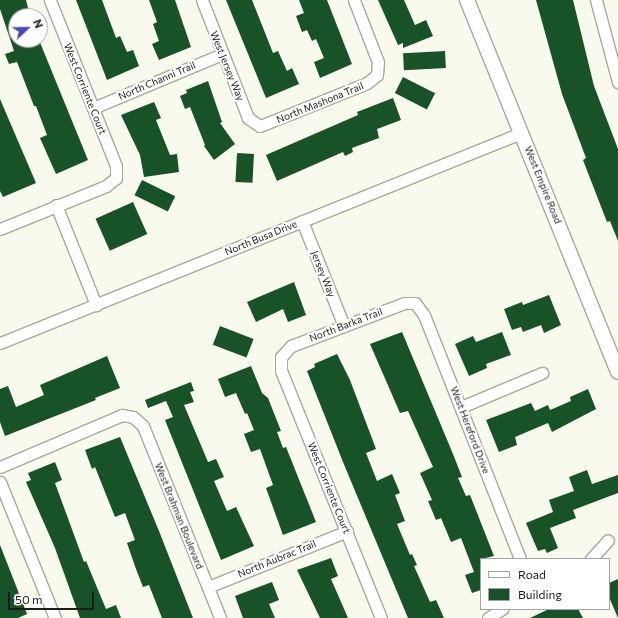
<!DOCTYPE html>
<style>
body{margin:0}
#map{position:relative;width:618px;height:618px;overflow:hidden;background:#f8faee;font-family:Commissioner,sans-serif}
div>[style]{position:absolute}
.building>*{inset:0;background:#185227;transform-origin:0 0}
.roads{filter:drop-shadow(1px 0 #a7a99d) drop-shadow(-1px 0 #a7a99d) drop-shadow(0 1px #a7a99d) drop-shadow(0 -1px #a7a99d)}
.minor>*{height:11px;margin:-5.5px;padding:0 5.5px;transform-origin:5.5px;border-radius:5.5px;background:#fff}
.tertiary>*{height:14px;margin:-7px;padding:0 7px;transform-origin:7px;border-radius:7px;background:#fff}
span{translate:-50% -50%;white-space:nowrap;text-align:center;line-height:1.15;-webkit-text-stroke:4px #fff;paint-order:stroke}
.street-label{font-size:10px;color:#1c1d19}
.legend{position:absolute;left:480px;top:558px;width:130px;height:52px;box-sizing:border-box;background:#fff;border:1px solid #a4a5a3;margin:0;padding:5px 7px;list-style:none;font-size:12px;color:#1c1d19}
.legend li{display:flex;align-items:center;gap:8px;height:20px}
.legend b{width:20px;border:1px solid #a4a5a3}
.north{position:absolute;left:8px;top:8px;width:40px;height:40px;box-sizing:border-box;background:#fff;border:1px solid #a4a5a3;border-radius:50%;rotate:68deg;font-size:11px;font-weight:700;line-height:16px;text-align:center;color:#1c1d19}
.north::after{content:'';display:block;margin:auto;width:14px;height:18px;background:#4b45bc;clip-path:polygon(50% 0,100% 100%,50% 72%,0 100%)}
.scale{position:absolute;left:8px;top:592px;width:86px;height:18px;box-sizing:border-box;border:2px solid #1c1d19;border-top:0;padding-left:5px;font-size:12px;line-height:14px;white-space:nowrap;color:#1c1d19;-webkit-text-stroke:3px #fff;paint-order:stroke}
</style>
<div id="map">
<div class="building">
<div style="clip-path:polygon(0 0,26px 0,30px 16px,16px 16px,16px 40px,39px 40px,88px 160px,56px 174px,40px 138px,47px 135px,36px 106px,34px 106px,17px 62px,9px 64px,5px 54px,14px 51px,0 9px)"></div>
<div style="clip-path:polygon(76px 0,102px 0,116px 38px,120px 36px,127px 52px,133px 50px,139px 66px,107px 80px)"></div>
<div style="clip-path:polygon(149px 0,175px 0,191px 47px,159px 60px,152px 44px,159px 41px,153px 24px,157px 22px)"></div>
<div style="clip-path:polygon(226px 0,252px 0,273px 53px,278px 51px,287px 71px,292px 68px,299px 84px,266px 98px)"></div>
<div style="clip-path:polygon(299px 0,327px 0,352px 64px,320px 78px,314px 62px,324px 58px,316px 39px,312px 41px,307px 30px,302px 32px,296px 16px,304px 13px)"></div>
<div style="clip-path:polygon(378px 0,404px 0,415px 25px,426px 20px,433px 36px,403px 48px,403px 43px,398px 45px)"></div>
<div style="clip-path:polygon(536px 0,573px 0,594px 86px,618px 149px,618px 241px,610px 221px,607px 222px,583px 160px,586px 158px,562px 94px)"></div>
<div style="left:445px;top:51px;width:17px;height:42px;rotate:87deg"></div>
<div style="left:403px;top:77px;width:36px;height:18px;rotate:27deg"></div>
<div style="clip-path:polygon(208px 81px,222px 122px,220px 123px,235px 144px,214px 160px,204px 146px,205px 145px,190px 107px,185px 109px,180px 96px,187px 93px,186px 90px)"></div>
<div style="clip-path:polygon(393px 98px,401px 120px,377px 129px,379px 138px,352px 148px,353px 152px,345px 156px,343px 152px,277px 181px,266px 155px,358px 115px,357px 112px)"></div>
<div style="clip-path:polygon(0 99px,36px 183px,3px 197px,0 191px)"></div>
<div style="clip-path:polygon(154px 102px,161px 118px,156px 120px,170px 155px,177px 154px,179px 172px,144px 177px,140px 155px,121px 115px)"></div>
<div style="left:237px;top:153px;width:17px;height:29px;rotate:3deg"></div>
<div style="left:142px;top:180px;width:37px;height:17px;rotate:26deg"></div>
<div style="left:133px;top:202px;width:35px;height:41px;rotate:66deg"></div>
<div style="clip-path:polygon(294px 282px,306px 315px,288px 322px,283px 309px,256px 322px,247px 302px)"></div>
<div style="clip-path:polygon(549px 295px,561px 325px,544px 333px,541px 325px,523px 332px,521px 327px,512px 330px,504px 309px,522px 302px,523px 305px)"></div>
<div style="left:220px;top:326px;width:36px;height:20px;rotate:21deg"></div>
<div style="clip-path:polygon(402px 332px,453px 454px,462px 477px,458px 478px,466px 496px,470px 495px,494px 556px,481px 559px,481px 590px,472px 593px,465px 575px,474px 572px,461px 538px,451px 542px,441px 518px,436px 520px,428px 501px,432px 500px,420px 473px,433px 467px,408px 411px,400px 413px,370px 344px)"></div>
<div style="clip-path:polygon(502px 332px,511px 355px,486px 364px,487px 368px,469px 376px,455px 344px,473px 336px,476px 342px)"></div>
<div style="clip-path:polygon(337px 354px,350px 380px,376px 449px,366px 453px,377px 481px,392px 474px,400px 493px,395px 495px,405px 521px,397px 524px,410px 555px,412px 554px,417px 565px,414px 566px,430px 602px,436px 600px,444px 618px,408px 618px,343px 462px,307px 371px,315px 367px,314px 364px)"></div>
<div style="clip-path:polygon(107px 356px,120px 388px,95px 398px,96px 400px,5px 436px,0 422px,0 389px,8px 386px,16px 407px,44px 395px,40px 385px)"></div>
<div style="clip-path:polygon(251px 366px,262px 393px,268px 398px,281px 431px,277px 432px,283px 448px,286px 447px,316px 522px,283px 535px,266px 488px,273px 485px,260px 449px,251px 452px,244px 434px,254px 430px,247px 413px,245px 414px,236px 393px,225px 397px,218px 379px)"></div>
<div style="clip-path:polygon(191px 382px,194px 391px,190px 392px,194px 402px,184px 405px,208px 462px,216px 459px,224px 477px,214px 481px,227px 511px,236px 507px,254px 546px,221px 560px,165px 420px,173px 417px,166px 401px,148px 408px,145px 400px)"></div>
<div style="clip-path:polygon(588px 389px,596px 409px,552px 432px,548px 423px,515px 437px,517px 445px,499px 452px,486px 420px,531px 403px,535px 411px,548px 405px,550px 410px,571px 401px,570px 397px)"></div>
<div style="clip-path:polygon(120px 437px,159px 531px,193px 618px,162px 618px,149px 585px,143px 587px,136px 569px,127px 543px,135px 540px,125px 513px,115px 517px,95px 467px,92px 469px,85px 450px)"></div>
<div style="clip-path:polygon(55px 462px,62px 480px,55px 483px,84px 562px,86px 561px,106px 609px,116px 605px,121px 618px,80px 618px,55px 548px,26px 482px,31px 480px,28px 473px)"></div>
<div style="clip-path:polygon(587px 470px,592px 484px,618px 475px,618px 493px,573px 510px,576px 518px,550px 528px,558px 548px,547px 553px,545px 549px,538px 551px,526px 523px,553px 512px,549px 500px,574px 491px,569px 477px)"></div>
<div style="clip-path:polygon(0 545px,27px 614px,18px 618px,0 618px)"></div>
<div style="clip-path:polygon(331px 558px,338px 576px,331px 579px,348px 618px,320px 618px,297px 570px)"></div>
<div style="clip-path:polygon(618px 579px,618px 618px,609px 597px,609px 583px)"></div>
<div style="clip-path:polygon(272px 582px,279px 600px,269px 604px,275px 618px,243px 618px,235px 596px)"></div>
<div style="clip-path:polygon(549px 609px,578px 609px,583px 618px,530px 618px)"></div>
</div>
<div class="roads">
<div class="minor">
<div style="left:202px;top:0;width:127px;rotate:68.7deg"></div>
<div style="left:248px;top:118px;width:14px;rotate:34deg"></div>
<div style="left:260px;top:126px;width:115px;rotate:-21.9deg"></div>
<div style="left:367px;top:83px;width:13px;rotate:-39deg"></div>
<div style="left:377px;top:75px;width:13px;rotate:-86deg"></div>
<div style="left:378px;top:62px;width:66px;rotate:-111.2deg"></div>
<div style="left:596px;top:0;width:85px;rotate:75deg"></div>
<div style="left:93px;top:108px;width:140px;rotate:-22.7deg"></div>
<div style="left:56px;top:205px;width:108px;rotate:68.2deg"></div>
<div style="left:302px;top:221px;width:113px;rotate:68.2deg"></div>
<div style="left:0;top:229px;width:114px;rotate:-22.1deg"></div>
<div style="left:106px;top:186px;width:13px;rotate:-39deg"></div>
<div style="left:116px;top:178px;width:12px;rotate:-90deg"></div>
<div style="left:116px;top:166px;width:179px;rotate:-111.7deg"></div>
<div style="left:0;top:343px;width:562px;rotate:-21.95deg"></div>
<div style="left:461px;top:407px;width:88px;rotate:-22.8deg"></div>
<div style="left:0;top:467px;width:133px;rotate:-23.1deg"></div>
<div style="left:122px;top:415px;width:11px;rotate:10deg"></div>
<div style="left:133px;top:417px;width:13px;rotate:42deg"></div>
<div style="left:143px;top:426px;width:207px;rotate:68.1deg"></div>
<div style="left:0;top:482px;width:147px;rotate:68deg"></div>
<div style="left:591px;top:559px;width:25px;rotate:-48deg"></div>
<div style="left:208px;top:587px;width:150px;rotate:-21.9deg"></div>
<div style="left:381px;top:618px;width:266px;rotate:-112deg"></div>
<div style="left:281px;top:371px;width:14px;rotate:-90deg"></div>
<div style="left:281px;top:357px;width:15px;rotate:-48deg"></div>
<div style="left:291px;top:346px;width:121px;rotate:-20.8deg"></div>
<div style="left:404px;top:303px;width:11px"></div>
<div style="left:415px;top:303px;width:15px;rotate:53deg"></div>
<div style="left:424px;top:315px;width:262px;rotate:68.5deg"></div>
<div style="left:488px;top:618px;width:17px;rotate:-33deg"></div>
</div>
<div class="tertiary">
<div style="left:467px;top:0;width:401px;rotate:67.9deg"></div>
</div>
</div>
<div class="street-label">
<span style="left:227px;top:66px;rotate:68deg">West Jersey Way</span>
<span style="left:157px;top:81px;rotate:-23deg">North Channi Trail</span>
<span style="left:85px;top:89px;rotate:68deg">West Corriente Court</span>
<span style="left:320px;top:103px;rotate:-22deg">North Mashona Trail</span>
<span style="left:543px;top:185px;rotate:68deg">West Empire Road</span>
<span style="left:261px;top:238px;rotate:-22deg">North Busa Drive</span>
<span style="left:323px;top:274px;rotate:68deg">Jersey Way</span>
<span style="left:346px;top:325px;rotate:-21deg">North Barka Trail</span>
<span style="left:470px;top:430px;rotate:69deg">West Hereford Drive</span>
<span style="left:329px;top:488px;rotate:68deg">West Corriente Court</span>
<span style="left:179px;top:516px;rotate:68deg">West Brahman Boulevard</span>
<span style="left:277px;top:559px;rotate:-22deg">North Aubrac Trail</span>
</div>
<ul class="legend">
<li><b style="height:5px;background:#fff"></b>Road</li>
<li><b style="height:11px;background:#185227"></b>Building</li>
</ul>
<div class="north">N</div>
<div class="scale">50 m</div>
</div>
